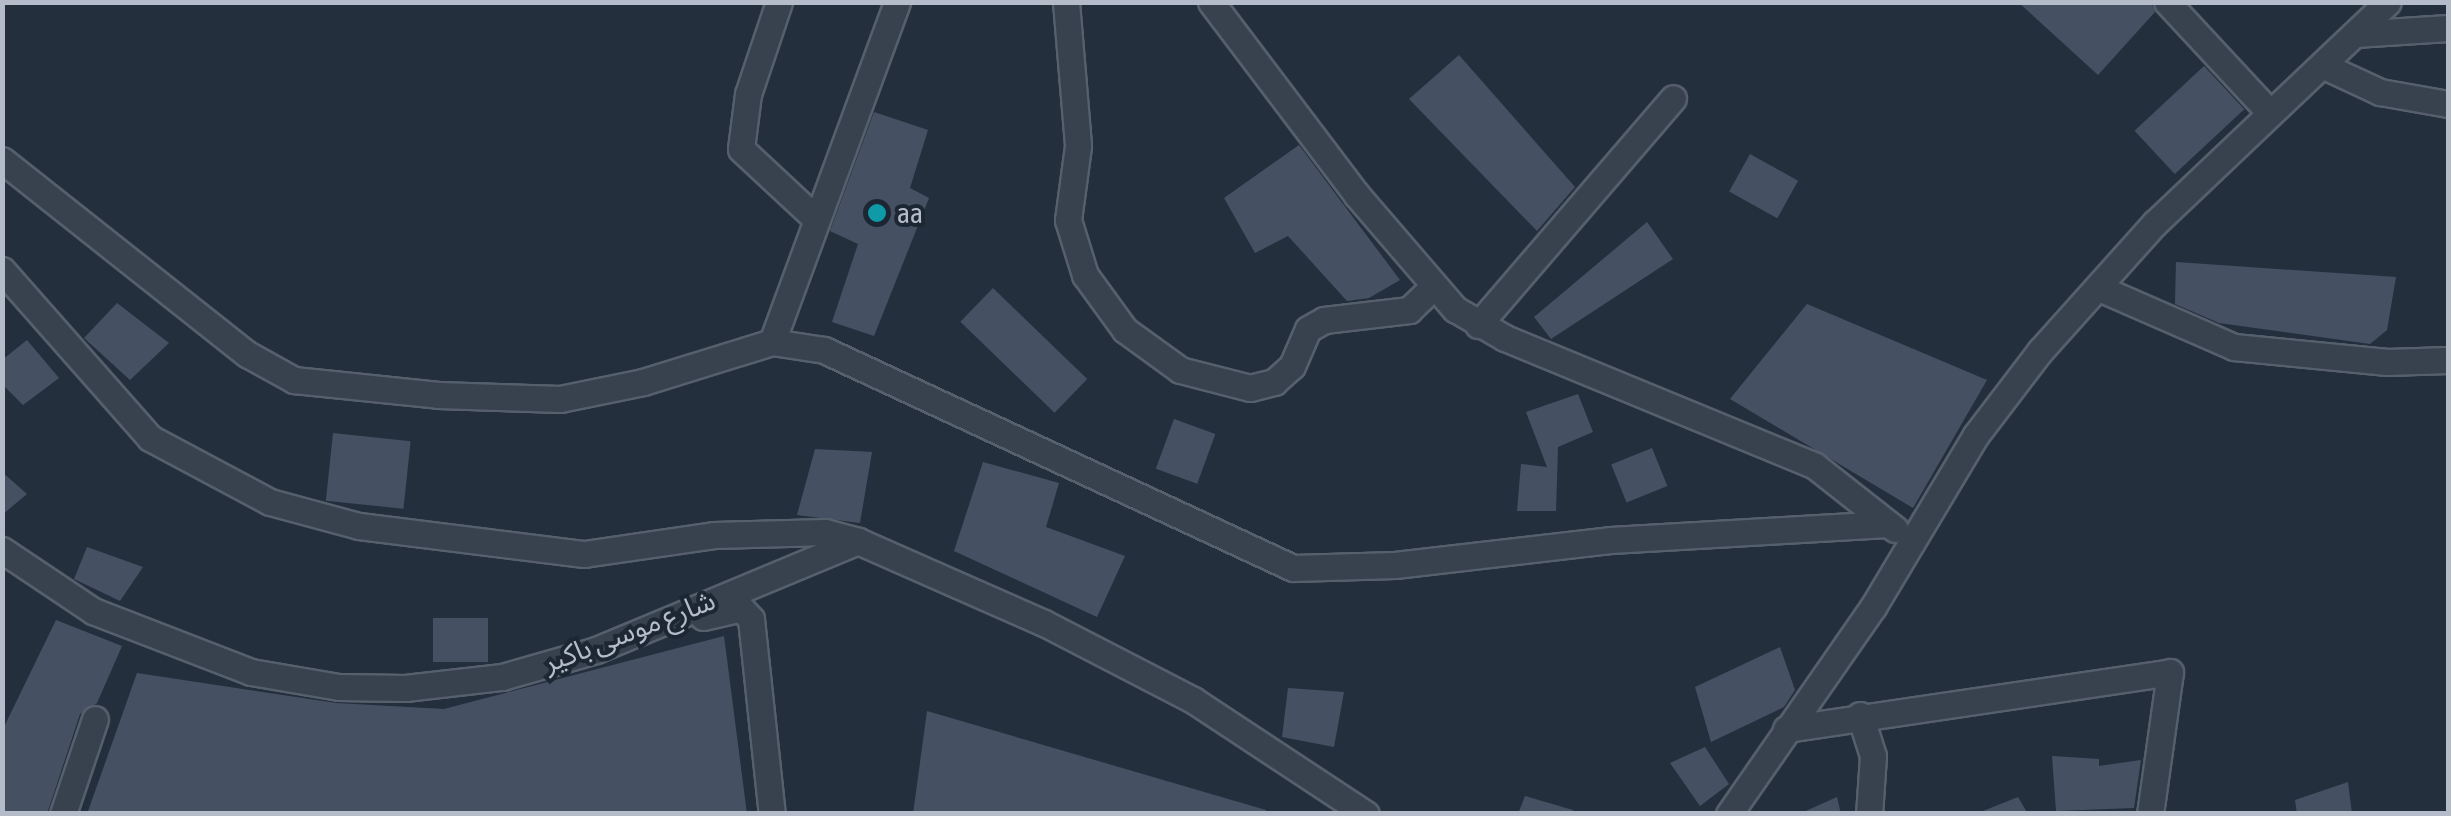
<!DOCTYPE html>
<meta charset="utf-8">
<style>
body{margin:0}
#map{position:relative;width:2451px;height:816px;overflow:hidden;background:#242f3e;font-family:"Asap Condensed","Noto Sans Arabic",sans-serif}
div>[style]{position:absolute}
.building>*{inset:0;background:#455162;transform-origin:0 0}
.roads{filter:drop-shadow(2px 0 #565f6c) drop-shadow(-2px 0 #565f6c) drop-shadow(0 2px #565f6c) drop-shadow(0 -2px #565f6c)}
.minor>*{height:25px;margin:-12.5px;padding:0 12.5px;transform-origin:12.5px;border-radius:12.5px;background:#38414e}
.dots>*{width:28px;height:28px;translate:-50% -50%;box-sizing:border-box;border:5px solid #1d2633;border-radius:50%}
span{translate:-50% -50%;white-space:nowrap;text-align:center;line-height:1.15;-webkit-text-stroke:8px #1d2633;paint-order:stroke}
.poi-label{font-size:28px;color:#b4bcc9}
.left{translate:0 -50%;text-align:left}
.street-label{font-size:28px;color:#b4bcc9}
.frame{position:absolute;inset:0;border:5px solid #b4bcc9;pointer-events:none}
</style>
<div id="map">
<div class="building">
<div style="clip-path:polygon(2018px 2px,2151px 2px,2155px 12px,2098px 75px)"></div>
<div style="clip-path:polygon(1459px 55px,1575px 187px,1537px 231px,1409px 99px)"></div>
<div style="left:2204px;top:66px;width:59px;height:95px;rotate:47deg"></div>
<div style="clip-path:polygon(874px 112px,928px 130px,910px 188px,929px 198px,874px 336px,832px 322px,858px 244px,830px 231px)"></div>
<div style="clip-path:polygon(1299px 145px,1400px 280px,1369px 298px,1347px 301px,1288px 236px,1255px 253px,1224px 198px)"></div>
<div style="left:1750px;top:154px;width:55px;height:43px;rotate:29deg"></div>
<div style="clip-path:polygon(1647px 222px,1673px 259px,1551px 339px,1534px 317px)"></div>
<div style="clip-path:polygon(2176px 262px,2396px 277px,2387px 330px,2370px 344px,2219px 323px,2175px 304px)"></div>
<div style="left:993px;top:288px;width:131px;height:47px;rotate:44deg"></div>
<div style="clip-path:polygon(117px 303px,169px 343px,130px 380px,84px 338px)"></div>
<div style="clip-path:polygon(1807px 304px,1987px 380px,1913px 508px,1730px 399px)"></div>
<div style="clip-path:polygon(27px 340px,59px 378px,23px 405px,2px 384px,2px 360px)"></div>
<div style="clip-path:polygon(1578px 394px,1593px 432px,1558px 447px,1556px 511px,1517px 511px,1521px 464px,1547px 467px,1526px 412px)"></div>
<div style="left:1174px;top:419px;width:44px;height:53px;rotate:20deg"></div>
<div style="left:333px;top:433px;width:78px;height:68px;rotate:6deg"></div>
<div style="left:1652px;top:448px;width:41px;height:44px;rotate:68deg"></div>
<div style="clip-path:polygon(815px 449px,872px 452px,860px 523px,797px 515px)"></div>
<div style="clip-path:polygon(983px 462px,1059px 483px,1046px 527px,1125px 556px,1097px 617px,954px 551px)"></div>
<div style="clip-path:polygon(2px 472px,27px 494px,2px 515px)"></div>
<div style="clip-path:polygon(87px 547px,143px 567px,120px 601px,74px 579px)"></div>
<div style="left:488px;top:618px;width:44px;height:55px;rotate:90deg"></div>
<div style="clip-path:polygon(56px 620px,122px 646px,97px 703px,80px 714px,47px 814px,2px 814px,2px 731px)"></div>
<div style="clip-path:polygon(724px 636px,747px 814px,87px 814px,137px 673px,336px 703px,444px 709px)"></div>
<div style="clip-path:polygon(1780px 647px,1795px 690px,1784px 707px,1711px 742px,1695px 687px)"></div>
<div style="clip-path:polygon(1288px 688px,1344px 692px,1334px 747px,1282px 737px)"></div>
<div style="clip-path:polygon(927px 711px,1266px 810px,1266px 814px,913px 814px)"></div>
<div style="clip-path:polygon(1705px 747px,1729px 784px,1700px 806px,1670px 763px)"></div>
<div style="clip-path:polygon(2052px 756px,2099px 759px,2099px 766px,2141px 760px,2134px 808px,2056px 811px)"></div>
<div style="clip-path:polygon(2348px 782px,2352px 814px,2297px 814px,2295px 800px)"></div>
<div style="clip-path:polygon(1525px 796px,1573px 810px,1572px 814px,1518px 814px)"></div>
<div style="clip-path:polygon(1837px 797px,1841px 814px,1799px 814px)"></div>
<div style="clip-path:polygon(2018px 797px,2028px 814px,1978px 814px,1978px 813px)"></div>
</div>
<div class="roads">
<div class="minor">
<div style="left:779px;top:2px;width:97px;rotate:108.6deg"></div>
<div style="left:748px;top:94px;width:55px;rotate:97.3deg"></div>
<div style="left:741px;top:149px;width:100px;rotate:43deg"></div>
<div style="left:1066px;top:2px;width:144px;rotate:85.2deg"></div>
<div style="left:1078px;top:146px;width:75px;rotate:97.7deg"></div>
<div style="left:1068px;top:220px;width:58px;rotate:72.8deg"></div>
<div style="left:1085px;top:275px;width:68px;rotate:54deg"></div>
<div style="left:1125px;top:330px;width:68px;rotate:36deg"></div>
<div style="left:1180px;top:370px;width:72px;rotate:14.4deg"></div>
<div style="left:1250px;top:388px;width:25px;rotate:-14deg"></div>
<div style="left:1274px;top:382px;width:24px;rotate:-42deg"></div>
<div style="left:1292px;top:366px;width:40px;rotate:-66.6deg"></div>
<div style="left:1308px;top:329px;width:18px;rotate:-29deg"></div>
<div style="left:1324px;top:320px;width:86px;rotate:-6.7deg"></div>
<div style="left:1409px;top:310px;width:35px;rotate:-44deg"></div>
<div style="left:1211px;top:2px;width:241px;rotate:52.9deg"></div>
<div style="left:1356px;top:194px;width:152px;rotate:49.3deg"></div>
<div style="left:1455px;top:309px;width:58px;rotate:30.1deg"></div>
<div style="left:1505px;top:338px;width:335px;rotate:22.4deg"></div>
<div style="left:1815px;top:466px;width:102px;rotate:38.2deg"></div>
<div style="left:2167px;top:2px;width:151px;rotate:47.1deg"></div>
<div style="left:2355px;top:34px;width:93px;rotate:-3.7deg"></div>
<div style="left:2324px;top:66px;width:62px;rotate:24.9deg"></div>
<div style="left:2380px;top:92px;width:69px;rotate:10deg"></div>
<div style="left:2px;top:160px;width:313px;rotate:38.4deg"></div>
<div style="left:247px;top:354px;width:54px;rotate:29deg"></div>
<div style="left:294px;top:380px;width:145px;rotate:5.9deg"></div>
<div style="left:438px;top:395px;width:122px;rotate:1.9deg"></div>
<div style="left:560px;top:399px;width:85px;rotate:-11.6deg"></div>
<div style="left:643px;top:382px;width:135px;rotate:-17.2deg"></div>
<div style="left:772px;top:342px;width:53px;rotate:8.7deg"></div>
<div style="left:824px;top:350px;width:517px;rotate:24.93deg"></div>
<div style="left:1293px;top:568px;width:102px;rotate:-1.7deg"></div>
<div style="left:1395px;top:565px;width:216px;rotate:-6.6deg"></div>
<div style="left:1610px;top:540px;width:274px;rotate:-3.3deg"></div>
<div style="left:2px;top:270px;width:224px;rotate:48.6deg"></div>
<div style="left:150px;top:438px;width:136px;rotate:28.1deg"></div>
<div style="left:270px;top:502px;width:92px;rotate:15.1deg"></div>
<div style="left:359px;top:526px;width:227px;rotate:7.1deg"></div>
<div style="left:584px;top:554px;width:131px;rotate:-8.3deg"></div>
<div style="left:714px;top:535px;width:111px;rotate:-1.5deg"></div>
<div style="left:825px;top:532px;width:34px;rotate:15deg"></div>
<div style="left:858px;top:541px;width:203px;rotate:23.8deg"></div>
<div style="left:1044px;top:623px;width:168px;rotate:27.3deg"></div>
<div style="left:1193px;top:700px;width:207px;rotate:33.4deg"></div>
<div style="left:2099px;top:288px;width:147px;rotate:23.6deg"></div>
<div style="left:2234px;top:347px;width:154px;rotate:5.6deg"></div>
<div style="left:2387px;top:362px;width:61px;rotate:-1.9deg"></div>
<div style="left:1478px;top:325px;width:299px;rotate:-49.3deg"></div>
<div style="left:772px;top:342px;width:362px;rotate:-69.8deg"></div>
<div style="left:2px;top:550px;width:110px;rotate:33.8deg"></div>
<div style="left:93px;top:611px;width:169px;rotate:21.1deg"></div>
<div style="left:251px;top:672px;width:89px;rotate:9.7deg"></div>
<div style="left:339px;top:687px;width:66px;rotate:0.9deg"></div>
<div style="left:405px;top:688px;width:98px;rotate:-6.5deg"></div>
<div style="left:502px;top:677px;width:98px;rotate:-16deg"></div>
<div style="left:596px;top:650px;width:284px;rotate:-22.6deg"></div>
<div style="left:703px;top:617px;width:39px;rotate:-13deg"></div>
<div style="left:741px;top:608px;width:15px;rotate:48deg"></div>
<div style="left:751px;top:619px;width:196px;rotate:83.9deg"></div>
<div style="left:1860px;top:715px;width:43px;rotate:72.4deg"></div>
<div style="left:1873px;top:756px;width:58px;rotate:93.9deg"></div>
<div style="left:1786px;top:729px;width:388px;rotate:-8.4deg"></div>
<div style="left:2170px;top:672px;width:143px;rotate:98deg"></div>
<div style="left:63px;top:814px;width:100px;rotate:-71.4deg"></div>
<div style="left:1729px;top:814px;width:252px;rotate:-55.2deg"></div>
<div style="left:1873px;top:607px;width:200px;rotate:-59.1deg"></div>
<div style="left:1976px;top:435px;width:106px;rotate:-52.7deg"></div>
<div style="left:2040px;top:351px;width:172px;rotate:-48.1deg"></div>
<div style="left:2155px;top:223px;width:321px;rotate:-43.5deg"></div>
</div>
</div>
<div class="dots">
<div style="left:877px;top:213px;background:#0f9aa8"></div>
</div>
<div class="poi-label">
<span class="left" style="left:897px;top:213px">aa</span>
</div>
<div class="street-label">
<span style="left:629px;top:631px;rotate:-21deg">شارع موسى باكير</span>
</div>
<div class="frame"></div>
</div>
